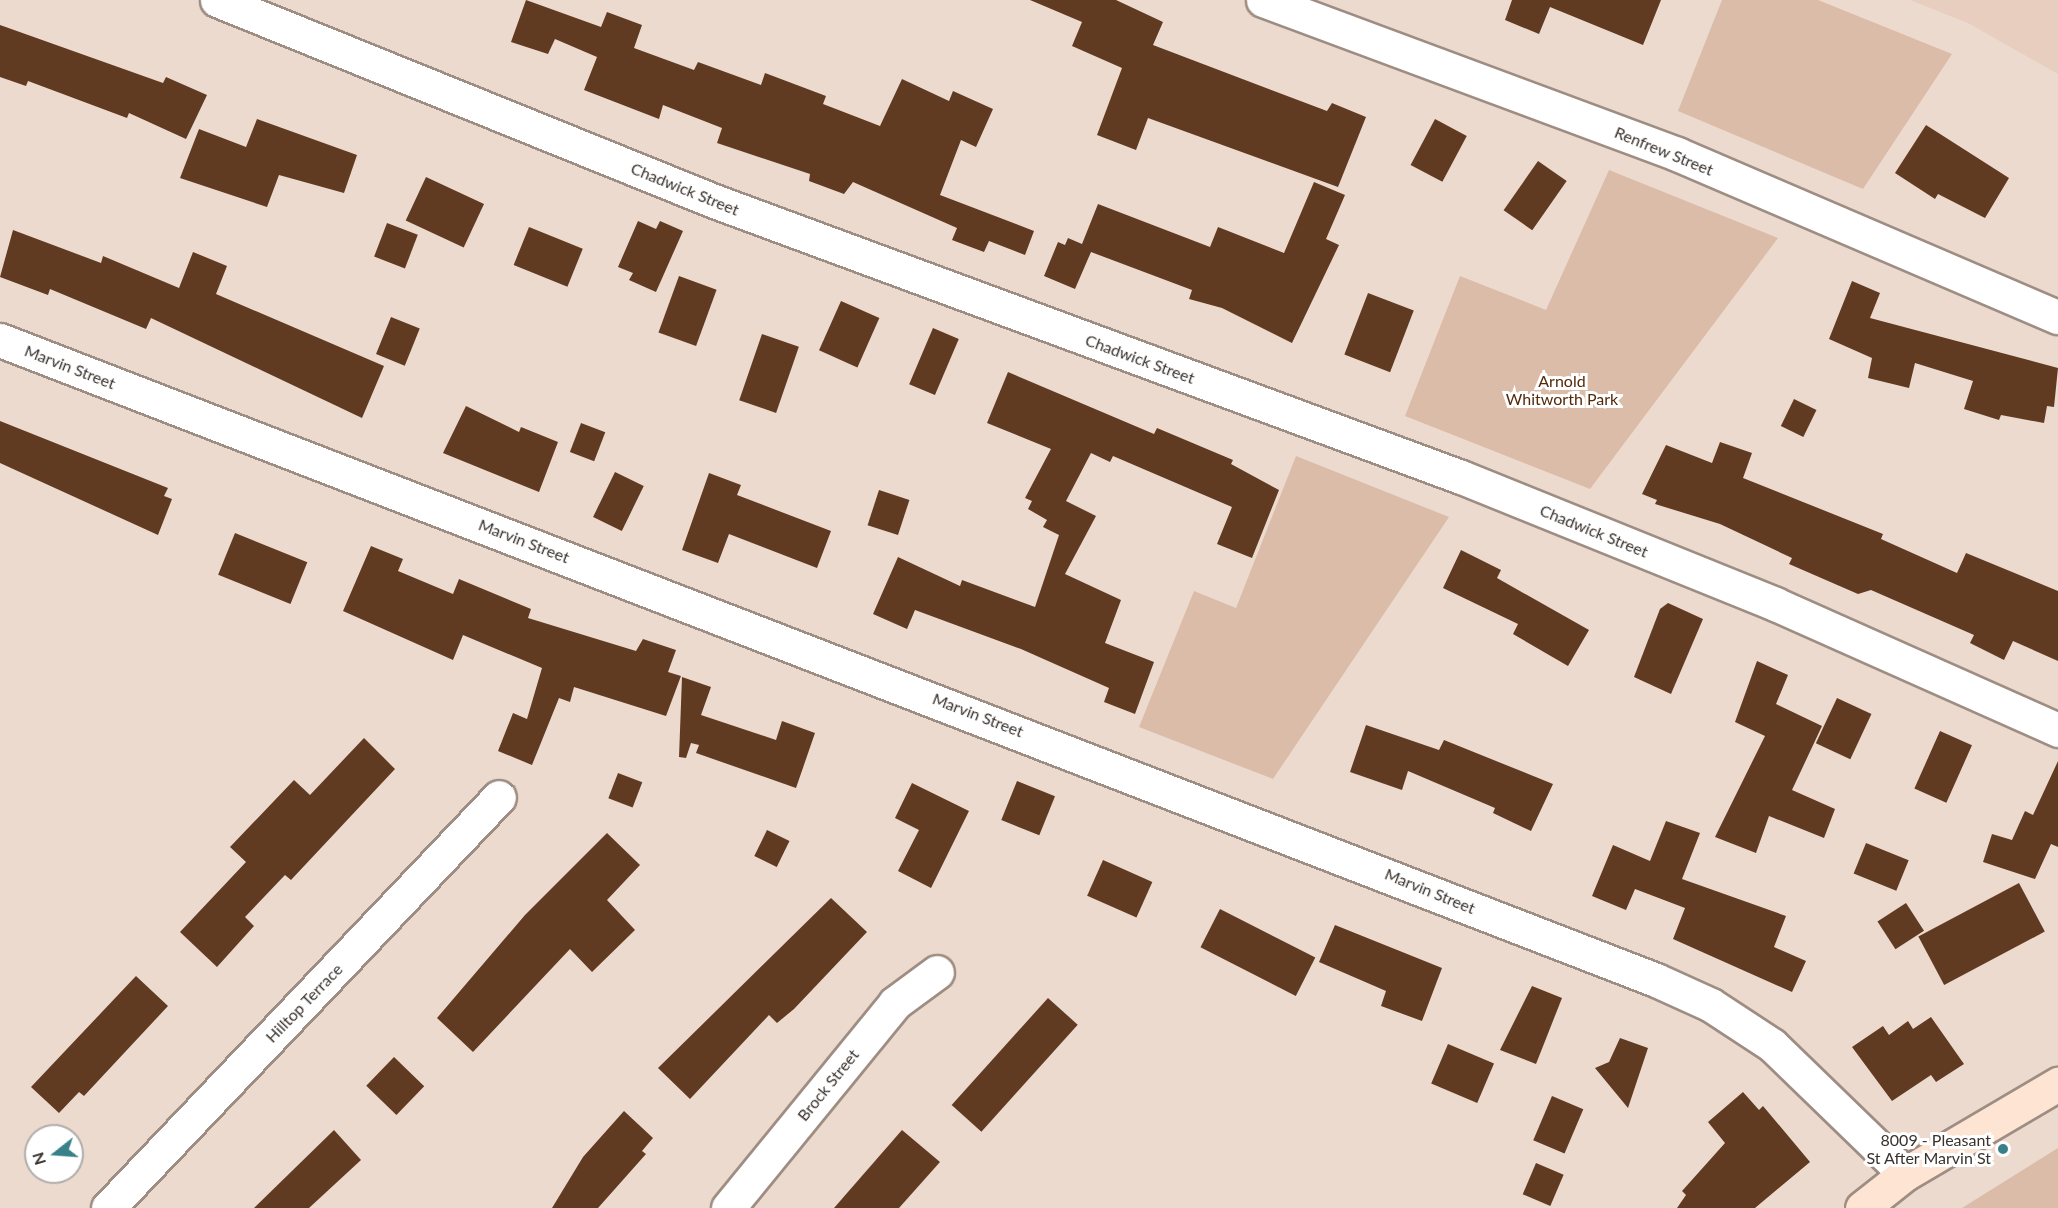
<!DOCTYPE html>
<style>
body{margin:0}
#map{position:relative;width:2058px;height:1208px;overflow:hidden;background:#eddace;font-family:Lato,sans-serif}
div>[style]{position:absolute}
.built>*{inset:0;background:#e7cebe}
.green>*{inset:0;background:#dabca8}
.building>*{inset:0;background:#603b22;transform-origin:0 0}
.roads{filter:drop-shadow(2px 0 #9e8d82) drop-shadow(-2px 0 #9e8d82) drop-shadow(0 2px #9e8d82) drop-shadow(0 -2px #9e8d82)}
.minor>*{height:33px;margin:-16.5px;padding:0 16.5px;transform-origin:16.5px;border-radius:16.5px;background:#fff}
.secondary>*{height:33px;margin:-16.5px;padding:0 16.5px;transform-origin:16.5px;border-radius:16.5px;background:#fde4d3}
.dots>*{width:16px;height:16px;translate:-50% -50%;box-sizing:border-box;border:3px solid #fff;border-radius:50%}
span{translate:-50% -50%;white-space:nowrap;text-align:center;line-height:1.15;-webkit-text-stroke:6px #fff;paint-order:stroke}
.street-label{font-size:16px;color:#39322d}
.park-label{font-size:16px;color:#532908}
.poi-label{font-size:16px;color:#39322d}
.right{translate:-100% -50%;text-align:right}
.north{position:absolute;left:24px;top:1124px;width:60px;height:60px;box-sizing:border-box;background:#fff;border:2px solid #b0adab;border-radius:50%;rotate:253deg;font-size:16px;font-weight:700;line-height:24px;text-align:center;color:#39322d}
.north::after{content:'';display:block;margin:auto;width:21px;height:27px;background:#398188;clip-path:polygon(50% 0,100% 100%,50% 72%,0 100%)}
</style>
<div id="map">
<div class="built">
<div style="clip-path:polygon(1910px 0,2058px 0,2058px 74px,1968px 23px)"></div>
</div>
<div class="green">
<div style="clip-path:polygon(1722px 0,1818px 0,1952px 54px,1863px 189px,1678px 111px)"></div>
<div style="clip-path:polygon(1609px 170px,1778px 238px,1590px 489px,1405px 416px,1460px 276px,1546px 310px)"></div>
<div style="clip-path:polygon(1296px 456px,1449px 517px,1273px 779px,1139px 727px,1194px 591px,1236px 608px)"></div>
<div style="clip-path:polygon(2058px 1148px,2058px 1208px,1962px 1208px)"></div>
</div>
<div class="building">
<div style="clip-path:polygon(526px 0,601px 27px,607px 12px,642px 25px,634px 48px,694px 70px,698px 62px,761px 85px,765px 73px,826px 96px,823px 104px,880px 126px,902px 79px,949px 101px,953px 91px,993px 109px,976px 147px,961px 140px,940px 195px,1034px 231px,1025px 255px,989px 241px,984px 252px,952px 240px,957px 228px,853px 182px,844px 194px,809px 181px,810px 174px,717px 143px,722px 128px,663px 105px,659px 119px,584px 90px,597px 57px,555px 39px,548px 54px,511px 42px)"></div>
<div style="clip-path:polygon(1030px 0,1116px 0,1163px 22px,1153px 45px,1327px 111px,1332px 103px,1366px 117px,1338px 187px,1148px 118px,1136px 150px,1097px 135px,1122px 68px,1072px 46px,1082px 22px)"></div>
<div style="clip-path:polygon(1512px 0,1661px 0,1643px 45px,1550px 7px,1539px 34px,1505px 20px)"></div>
<div style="clip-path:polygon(0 25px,163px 83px,166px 77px,207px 95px,186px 139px,129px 113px,127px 118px,28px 81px,26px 86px,0 77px)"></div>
<div style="clip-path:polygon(257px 119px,357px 155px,344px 193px,279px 175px,267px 207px,180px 178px,199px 129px,246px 147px)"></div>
<div style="left:1435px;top:119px;width:36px;height:52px;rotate:28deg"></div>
<div style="clip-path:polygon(1926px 125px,2009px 178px,1985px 218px,1938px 194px,1935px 199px,1895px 173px)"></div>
<div style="left:1538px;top:161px;width:35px;height:60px;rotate:35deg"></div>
<div style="left:426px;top:177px;width:64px;height:48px;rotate:25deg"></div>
<div style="clip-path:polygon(1314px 182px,1345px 195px,1326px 239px,1339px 245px,1292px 343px,1222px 308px,1189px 299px,1192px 290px,1091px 252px,1075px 289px,1044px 276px,1058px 242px,1065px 245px,1068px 238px,1082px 244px,1098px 204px,1210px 247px,1218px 227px,1284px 253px)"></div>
<div style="clip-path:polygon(638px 221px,656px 229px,660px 221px,683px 231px,656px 292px,629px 280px,633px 273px,618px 267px)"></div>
<div style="left:387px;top:223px;width:33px;height:36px;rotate:21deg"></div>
<div style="left:529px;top:227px;width:58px;height:41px;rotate:22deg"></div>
<div style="clip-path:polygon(13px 230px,101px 263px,103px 256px,179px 288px,193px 252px,227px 266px,216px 294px,384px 366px,362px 418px,151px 318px,146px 329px,50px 289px,48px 295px,0 277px)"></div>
<div style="left:679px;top:276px;width:40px;height:60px;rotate:20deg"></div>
<div style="clip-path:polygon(1852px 281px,1880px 293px,1870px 318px,2058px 368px,2054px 407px,2047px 406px,2044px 423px,2001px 415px,1999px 420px,1964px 409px,1973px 381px,1915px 363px,1909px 388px,1868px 378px,1872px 358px,1829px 339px)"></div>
<div style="left:1368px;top:293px;width:49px;height:66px;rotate:21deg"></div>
<div style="left:841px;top:301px;width:42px;height:54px;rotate:24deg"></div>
<div style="left:391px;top:317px;width:31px;height:40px;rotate:22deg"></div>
<div style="left:933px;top:328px;width:28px;height:61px;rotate:23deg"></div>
<div style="left:762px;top:334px;width:39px;height:70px;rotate:19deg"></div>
<div style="clip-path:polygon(1008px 372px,1154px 434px,1157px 428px,1233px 460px,1231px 464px,1279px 490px,1252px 558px,1217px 544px,1232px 507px,1113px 456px,1110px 462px,1091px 453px,1066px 501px,1096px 516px,1065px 574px,1121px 600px,1105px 643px,1154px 662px,1135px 714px,1104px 702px,1109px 688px,1021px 649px,915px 610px,907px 629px,873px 614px,898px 557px,960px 586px,962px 580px,1035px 607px,1059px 535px,1043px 527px,1047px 520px,1028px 509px,1032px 501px,1025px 498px,1051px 449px,987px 423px)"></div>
<div style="left:1794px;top:399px;width:25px;height:30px;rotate:26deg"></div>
<div style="clip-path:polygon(466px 406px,519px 432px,521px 427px,558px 442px,539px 492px,443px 453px)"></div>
<div style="clip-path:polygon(0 421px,168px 488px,164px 496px,172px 499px,158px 535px,0 463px)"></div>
<div style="left:581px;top:423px;width:26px;height:31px;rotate:21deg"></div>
<div style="clip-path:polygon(1720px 442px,1752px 453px,1743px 478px,1883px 534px,1881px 539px,1957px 573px,1966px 553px,2058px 591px,2058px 661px,2013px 641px,2004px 660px,1970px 643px,1974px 635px,1871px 590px,1858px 594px,1789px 564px,1792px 558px,1720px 524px,1655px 504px,1657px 500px,1642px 494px,1666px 445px,1712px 463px)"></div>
<div style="left:615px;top:472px;width:32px;height:50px;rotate:26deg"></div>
<div style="clip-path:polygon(709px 473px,741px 485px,737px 495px,831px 531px,817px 568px,729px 534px,718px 563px,682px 550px)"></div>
<div style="left:879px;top:490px;width:32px;height:37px;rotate:18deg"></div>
<div style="left:235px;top:533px;width:78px;height:45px;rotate:22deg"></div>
<div style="clip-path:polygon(371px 546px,403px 559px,398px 571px,453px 594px,459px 579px,531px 609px,528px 618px,636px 651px,643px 639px,676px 650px,668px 672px,681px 676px,666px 716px,574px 687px,570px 702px,559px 698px,532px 765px,498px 751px,513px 713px,527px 719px,542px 668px,463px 635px,453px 660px,343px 611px)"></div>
<div style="clip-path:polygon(1461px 550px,1501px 570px,1497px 578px,1589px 630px,1568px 666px,1513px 634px,1518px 624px,1443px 588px)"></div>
<div style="clip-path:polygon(1668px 603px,1703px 619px,1671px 694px,1634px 677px,1660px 609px)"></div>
<div style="clip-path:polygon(1757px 661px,1788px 675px,1776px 704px,1822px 726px,1792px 790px,1835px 809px,1824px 838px,1769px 816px,1756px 853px,1715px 837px,1765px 736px,1735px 722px)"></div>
<div style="clip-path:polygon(682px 677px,711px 687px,701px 715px,776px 740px,782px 721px,815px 733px,796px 788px,696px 753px,699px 745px,691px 743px,686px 758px,679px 757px)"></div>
<div style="left:1837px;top:698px;width:38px;height:50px;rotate:25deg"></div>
<div style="clip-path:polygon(1366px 725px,1439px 750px,1444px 740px,1553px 784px,1531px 831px,1493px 813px,1495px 808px,1408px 771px,1402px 790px,1350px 772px)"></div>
<div style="left:1940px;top:731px;width:35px;height:63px;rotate:24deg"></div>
<div style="clip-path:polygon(364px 738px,395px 769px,291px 880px,285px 875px,245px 917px,254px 926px,217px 967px,180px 932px,246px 862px,230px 847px,294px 780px,310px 795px)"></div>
<div style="clip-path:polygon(2058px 761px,2058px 847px,2051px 844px,2035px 879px,1983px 862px,1992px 834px,2012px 840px,2025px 811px,2033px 815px)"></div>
<div style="left:618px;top:773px;width:26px;height:27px;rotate:21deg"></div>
<div style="left:1017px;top:781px;width:41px;height:42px;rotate:22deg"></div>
<div style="clip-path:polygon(912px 783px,969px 811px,931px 888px,898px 871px,919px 830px,895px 818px)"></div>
<div style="clip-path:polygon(1666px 821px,1700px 833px,1682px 879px,1786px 916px,1774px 947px,1806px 961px,1792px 992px,1673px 939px,1685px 908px,1635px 889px,1626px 910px,1592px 896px,1613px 845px,1650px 861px)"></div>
<div style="left:767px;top:830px;width:25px;height:29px;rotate:26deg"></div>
<div style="clip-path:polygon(607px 833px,640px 865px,607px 900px,635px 930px,592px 972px,570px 949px,473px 1052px,437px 1018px,525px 915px)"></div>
<div style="left:1866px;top:843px;width:46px;height:33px;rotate:22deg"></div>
<div style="left:1103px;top:860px;width:54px;height:39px;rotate:24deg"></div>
<div style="left:2019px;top:883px;width:55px;height:114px;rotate:62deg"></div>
<div style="clip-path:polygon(831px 898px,867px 932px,794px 1009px,777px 1023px,769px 1015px,690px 1099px,658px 1068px)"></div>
<div style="left:1906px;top:903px;width:33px;height:34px;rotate:57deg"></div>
<div style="left:1220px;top:909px;width:107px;height:43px;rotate:27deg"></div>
<div style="clip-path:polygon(1335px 925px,1442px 968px,1422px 1021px,1381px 1006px,1386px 991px,1319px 962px)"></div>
<div style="clip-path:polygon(136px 976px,168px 1006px,84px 1096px,79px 1092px,59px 1113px,31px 1087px)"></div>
<div style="clip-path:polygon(1532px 986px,1562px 998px,1536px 1064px,1500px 1050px)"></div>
<div style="left:1048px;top:998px;width:40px;height:144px;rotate:42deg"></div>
<div style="clip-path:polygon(1931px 1017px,1964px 1064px,1936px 1082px,1931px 1075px,1892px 1101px,1852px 1047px,1883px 1026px,1889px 1035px,1908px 1021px,1913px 1029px)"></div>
<div style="clip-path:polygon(1620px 1038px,1648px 1048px,1628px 1108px,1595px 1068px,1609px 1062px)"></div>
<div style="left:1448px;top:1044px;width:50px;height:43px;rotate:23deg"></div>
<div style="left:394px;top:1057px;width:42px;height:40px;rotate:44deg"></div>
<div style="clip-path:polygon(1743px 1092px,1759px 1110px,1763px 1106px,1810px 1162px,1755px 1208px,1677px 1208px,1686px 1195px,1682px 1191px,1725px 1143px,1708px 1122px)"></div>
<div style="left:1552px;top:1096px;width:34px;height:48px;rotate:23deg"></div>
<div style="clip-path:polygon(624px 1111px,653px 1138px,642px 1151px,646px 1154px,598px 1208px,552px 1208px,583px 1157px)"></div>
<div style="clip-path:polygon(334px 1130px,361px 1160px,309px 1208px,254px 1208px)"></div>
<div style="clip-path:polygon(902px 1130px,940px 1162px,899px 1208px,834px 1208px)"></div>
<div style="left:1536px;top:1163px;width:30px;height:34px;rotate:23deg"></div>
</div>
<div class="roads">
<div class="minor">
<div style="left:217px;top:0;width:536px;rotate:22.02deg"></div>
<div style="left:714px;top:201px;width:796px;rotate:20.28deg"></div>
<div style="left:1461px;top:477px;width:339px;rotate:22deg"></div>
<div style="left:1775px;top:604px;width:310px;rotate:24deg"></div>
<div style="left:1263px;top:0;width:442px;rotate:20.4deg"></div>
<div style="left:1677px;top:154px;width:414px;rotate:23.2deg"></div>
<div style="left:0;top:340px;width:1775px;rotate:21.13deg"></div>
<div style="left:1656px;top:980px;width:60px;rotate:24.4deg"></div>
<div style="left:1711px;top:1005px;width:73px;rotate:33.3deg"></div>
<div style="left:1772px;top:1045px;width:185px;rotate:44.1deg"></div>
<div style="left:108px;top:1208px;width:567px;rotate:-46.43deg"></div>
<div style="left:728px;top:1208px;width:264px;rotate:-50.8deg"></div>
<div style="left:895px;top:1003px;width:52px;rotate:-36.4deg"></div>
</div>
<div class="secondary">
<div style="left:1862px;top:1208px;width:55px;rotate:-38.3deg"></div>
<div style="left:1905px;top:1174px;width:178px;rotate:-30.5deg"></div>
</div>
</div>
<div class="dots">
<div style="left:2003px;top:1149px;background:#398188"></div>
</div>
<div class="street-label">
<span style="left:1664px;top:151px;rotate:22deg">Renfrew Street</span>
<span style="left:685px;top:189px;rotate:22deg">Chadwick Street</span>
<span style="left:1140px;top:359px;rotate:20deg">Chadwick Street</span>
<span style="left:70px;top:367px;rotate:21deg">Marvin Street</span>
<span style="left:1594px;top:531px;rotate:22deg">Chadwick Street</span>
<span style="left:524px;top:541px;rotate:21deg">Marvin Street</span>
<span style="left:978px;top:715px;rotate:21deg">Marvin Street</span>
<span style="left:1430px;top:891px;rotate:22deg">Marvin Street</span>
<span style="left:304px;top:1003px;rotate:-46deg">Hilltop Terrace</span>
<span style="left:828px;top:1085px;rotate:-51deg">Brock Street</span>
</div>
<div class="park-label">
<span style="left:1562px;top:390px">Arnold<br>Whitworth Park</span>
</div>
<div class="poi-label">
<span class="right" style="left:1991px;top:1149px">8009 - Pleasant<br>St After Marvin St</span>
</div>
<div class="north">N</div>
</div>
